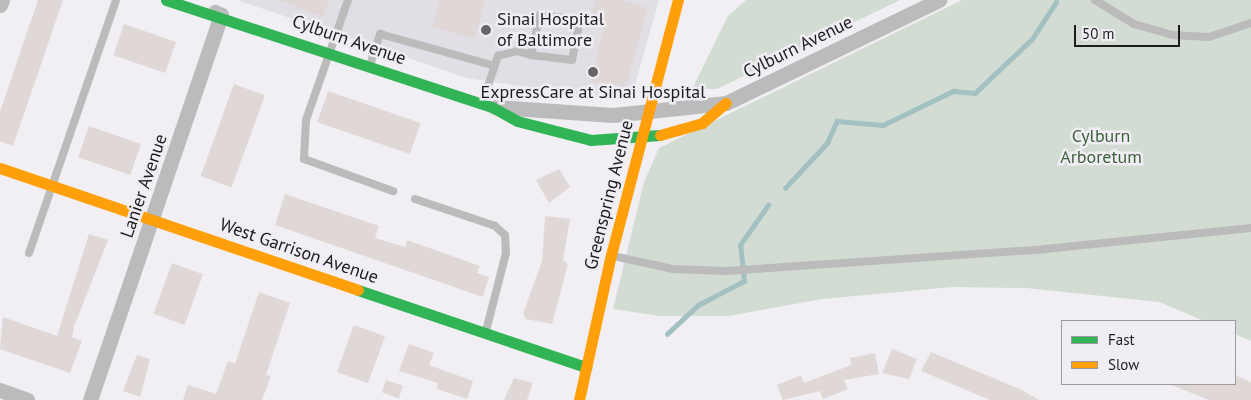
<!DOCTYPE html>
<style>
body{margin:0}
#map{position:relative;width:1251px;height:400px;overflow:hidden;background:#f1eff3;font-family:"PT Sans",sans-serif}
div>[style]{position:absolute}
.built>*{inset:0;background:#e1dee5}
.green>*{inset:0;background:#d3dcd3}
.stream>*{height:4.5px;margin:-2.25px;padding:0 2.25px;transform-origin:2.25px;border-radius:2.25px;background:#a3c0c3}
.building>*{inset:0;background:#e0d8d7;transform-origin:0 0}
.lane>*{height:8px;margin:-4px;padding:0 4px;transform-origin:4px;border-radius:4px;background:#bcbbbb}
.street>*{height:15px;margin:-7.5px;padding:0 7.5px;transform-origin:7.5px;border-radius:7.5px;background:#bcbbbb}
.fast>*{height:11px;margin:-5.5px;padding:0 5.5px;transform-origin:5.5px;border-radius:5.5px;background:#30b455}
.slow>*{height:11px;margin:-5.5px;padding:0 5.5px;transform-origin:5.5px;border-radius:5.5px;background:#ff9f0a}
.dots>*{width:14px;height:14px;translate:-50% -50%;box-sizing:border-box;border:2px solid #f0eef4;border-radius:50%}
span{translate:-50% -50%;white-space:nowrap;text-align:center;line-height:1.15;-webkit-text-stroke:5px #f0eef4;paint-order:stroke}
.poi-label{font-size:18px;color:#1d1c1e}
.left{translate:0 -50%;text-align:left}
.street-label{font-size:18px;color:#1d1c1e}
.park-label{font-size:18px;color:#3c613a}
.legend{position:absolute;left:1061px;top:320px;width:175px;height:65px;box-sizing:border-box;background:#f0eef4;border:1px solid #9c9a9e;margin:0;padding:6px 9px;list-style:none;font-size:15px;color:#1d1c1e}
.legend li{display:flex;align-items:center;gap:10px;height:25px}
.legend b{width:25px;border:1px solid #9c9a9e}
.scale{position:absolute;left:1074px;top:25px;width:106px;height:22px;box-sizing:border-box;border:2px solid #1d1c1e;border-top:0;padding-left:6px;font-size:15px;line-height:18px;white-space:nowrap;color:#1d1c1e;-webkit-text-stroke:4px #f0eef4;paint-order:stroke}
</style>
<div id="map">
<div class="built">
<div style="clip-path:polygon(237px 0,659px 0,634px 88px,614px 100px,467px 78px)"></div>
</div>
<div class="green">
<div style="clip-path:polygon(746px 0,900px 0,717px 89px,692px 89px,728px 16px)"></div>
<div style="clip-path:polygon(962px 0,1251px 0,1251px 341px,1235px 334px,1235px 321px,1204px 321px,1159px 302px,1026px 288px,952px 287px,822px 299px,729px 316px,660px 316px,613px 309px,644px 182px,659px 148px)"></div>
</div>
<div class="stream">
<div style="left:785px;top:188px;width:62px;rotate:-47deg"></div>
<div style="left:827px;top:143px;width:24px;rotate:-66deg"></div>
<div style="left:837px;top:121px;width:46px;rotate:5deg"></div>
<div style="left:883px;top:125px;width:78px;rotate:-25.9deg"></div>
<div style="left:953px;top:91px;width:22px;rotate:5deg"></div>
<div style="left:975px;top:93px;width:79px;rotate:-43.5deg"></div>
<div style="left:1032px;top:39px;width:44px;rotate:-57deg"></div>
<div style="left:667px;top:334px;width:42px;rotate:-43.1deg"></div>
<div style="left:698px;top:305px;width:52px;rotate:-27.6deg"></div>
<div style="left:744px;top:281px;width:36px;rotate:-96deg"></div>
<div style="left:740px;top:245px;width:49px;rotate:-55deg"></div>
</div>
<div class="building">
<div style="clip-path:polygon(38px 0,63px 0,13px 146px,0 141px,0 112px)"></div>
<div style="clip-path:polygon(279px 0,329px 0,323px 17px)"></div>
<div style="clip-path:polygon(440px 0,485px 0,475px 39px,432px 27px)"></div>
<div style="clip-path:polygon(595px 0,620px 0,648px 8px,626px 87px,591px 82px,605px 20px,591px 16px)"></div>
<div style="left:124px;top:24px;width:55px;height:33px;rotate:19deg"></div>
<div style="left:234px;top:84px;width:33px;height:98px;rotate:20deg"></div>
<div style="left:328px;top:91px;width:98px;height:33px;rotate:19deg"></div>
<div style="left:89px;top:126px;width:55px;height:33px;rotate:19deg"></div>
<div style="clip-path:polygon(559px 169px,570px 187px,549px 203px,536px 180px)"></div>
<div style="clip-path:polygon(285px 194px,379px 226px,375px 238px,405px 247px,407px 240px,480px 266px,477px 273px,489px 277px,483px 297px,275px 225px)"></div>
<div style="clip-path:polygon(545px 216px,570px 219px,563px 260px,568px 264px,552px 324px,526px 319px,523px 313px,542px 261px)"></div>
<div style="clip-path:polygon(89px 234px,108px 240px,74px 327px,72px 337px,82px 341px,70px 373px,0 349px,3px 317px,57px 336px)"></div>
<div style="left:172px;top:263px;width:33px;height:54px;rotate:20deg"></div>
<div style="clip-path:polygon(259px 292px,290px 303px,266px 375px,271px 376px,262px 400px,183px 400px,188px 385px,216px 394px,228px 361px,235px 364px)"></div>
<div style="left:354px;top:325px;width:33px;height:50px;rotate:20deg"></div>
<div style="clip-path:polygon(409px 344px,434px 353px,429px 365px,473px 381px,467px 399px,437px 389px,438px 383px,399px 371px)"></div>
<div style="clip-path:polygon(892px 349px,917px 359px,909px 379px,882px 373px)"></div>
<div style="clip-path:polygon(931px 352px,1020px 389px,1039px 400px,990px 400px,921px 371px)"></div>
<div style="clip-path:polygon(875px 353px,879px 374px,844px 380px,848px 389px,823px 399px,820px 391px,783px 400px,777px 385px,801px 375px,804px 383px,851px 365px,850px 358px)"></div>
<div style="clip-path:polygon(137px 355px,150px 359px,140px 397px,123px 391px)"></div>
<div style="clip-path:polygon(1235px 375px,1251px 382px,1251px 400px,1209px 400px,1169px 384px,1235px 384px)"></div>
<div style="clip-path:polygon(514px 378px,533px 383px,527px 400px,504px 400px)"></div>
<div style="left:386px;top:380px;width:18px;height:13px;rotate:19deg"></div>
</div>
<div class="lane">
<div style="left:348px;top:0;width:127px;rotate:109.3deg"></div>
<div style="left:306px;top:120px;width:39px;rotate:93deg"></div>
<div style="left:304px;top:159px;width:95px;rotate:19.8deg"></div>
<div style="left:1095px;top:0;width:46px;rotate:31.6deg"></div>
<div style="left:1134px;top:24px;width:40px;rotate:16deg"></div>
<div style="left:1172px;top:35px;width:37px;rotate:3deg"></div>
<div style="left:1209px;top:37px;width:44px;rotate:-18.4deg"></div>
<div style="left:370px;top:65px;width:33px;rotate:-72deg"></div>
<div style="left:380px;top:34px;width:116px;rotate:15.5deg"></div>
<div style="left:482px;top:104px;width:51px;rotate:-71.6deg"></div>
<div style="left:498px;top:56px;width:20px;rotate:-15deg"></div>
<div style="left:517px;top:51px;width:15px;rotate:16deg"></div>
<div style="left:531px;top:55px;width:41px;rotate:7deg"></div>
<div style="left:572px;top:60px;width:41px;rotate:-78.7deg"></div>
<div style="left:580px;top:20px;width:40px;rotate:-172.9deg"></div>
<div style="left:540px;top:15px;width:41px;rotate:102.7deg"></div>
<div style="left:415px;top:199px;width:84px;rotate:18.6deg"></div>
<div style="left:495px;top:226px;width:13px;rotate:42deg"></div>
<div style="left:505px;top:235px;width:18px;rotate:87deg"></div>
<div style="left:506px;top:253px;width:81px;rotate:104.4deg"></div>
<div style="left:29px;top:253px;width:268px;rotate:-71deg"></div>
<div style="left:613px;top:256px;width:61px;rotate:12.2deg"></div>
<div style="left:673px;top:269px;width:53px;rotate:2.2deg"></div>
<div style="left:726px;top:271px;width:320px;rotate:-3.9deg"></div>
<div style="left:1045px;top:249px;width:207px;rotate:-5.8deg"></div>
</div>
<div class="street">
<div style="left:0;top:5px;width:5px;rotate:-68deg"></div>
<div style="left:495px;top:107px;width:118px;rotate:3.9deg"></div>
<div style="left:613px;top:115px;width:114px;rotate:-6.1deg"></div>
<div style="left:726px;top:103px;width:237px;rotate:-25.8deg"></div>
<div style="left:0;top:390px;width:29px;rotate:20deg"></div>
<div style="left:90px;top:400px;width:407px;rotate:-71.2deg"></div>
<div style="left:221px;top:15px;width:7px;rotate:-153deg"></div>
</div>
<div class="fast">
<div style="left:166px;top:0;width:343px;rotate:18.2deg"></div>
<div style="left:492px;top:107px;width:29px;rotate:29deg"></div>
<div style="left:517px;top:121px;width:76px;rotate:14.4deg"></div>
<div style="left:591px;top:140px;width:69px;rotate:-4.1deg"></div>
<div style="left:358px;top:290px;width:241px;rotate:18.7deg"></div>
</div>
<div class="slow">
<div style="left:660px;top:135px;width:44px;rotate:-15.9deg"></div>
<div style="left:702px;top:123px;width:31px;rotate:-40deg"></div>
<div style="left:0;top:168px;width:378px;rotate:18.8deg"></div>
<div style="left:579px;top:400px;width:148px;rotate:-77.6deg"></div>
<div style="left:611px;top:255px;width:264px;rotate:-75.3deg"></div>
</div>
<div class="dots">
<div style="left:486px;top:30px;background:#676669"></div>
<div style="left:593px;top:72px;background:#676669"></div>
</div>
<div class="poi-label">
<span class="left" style="left:497px;top:30px">Sinai Hospital<br>of Baltimore</span>
<span style="left:593px;top:92px">ExpressCare at Sinai Hospital</span>
</div>
<div class="street-label">
<span style="left:349px;top:40px;rotate:19deg">Cylburn Avenue</span>
<span style="left:798px;top:47px;rotate:-26deg">Cylburn Avenue</span>
<span style="left:144px;top:186px;rotate:-71deg">Lanier Avenue</span>
<span style="left:609px;top:195px;rotate:-76deg">Greenspring Avenue</span>
<span style="left:299px;top:251px;rotate:19deg">West Garrison Avenue</span>
</div>
<div class="park-label">
<span style="left:1101px;top:147px">Cylburn<br>Arboretum</span>
</div>
<ul class="legend">
<li><b style="height:6px;background:#30b455"></b>Fast</li>
<li><b style="height:6px;background:#ff9f0a"></b>Slow</li>
</ul>
<div class="scale">50 m</div>
</div>
